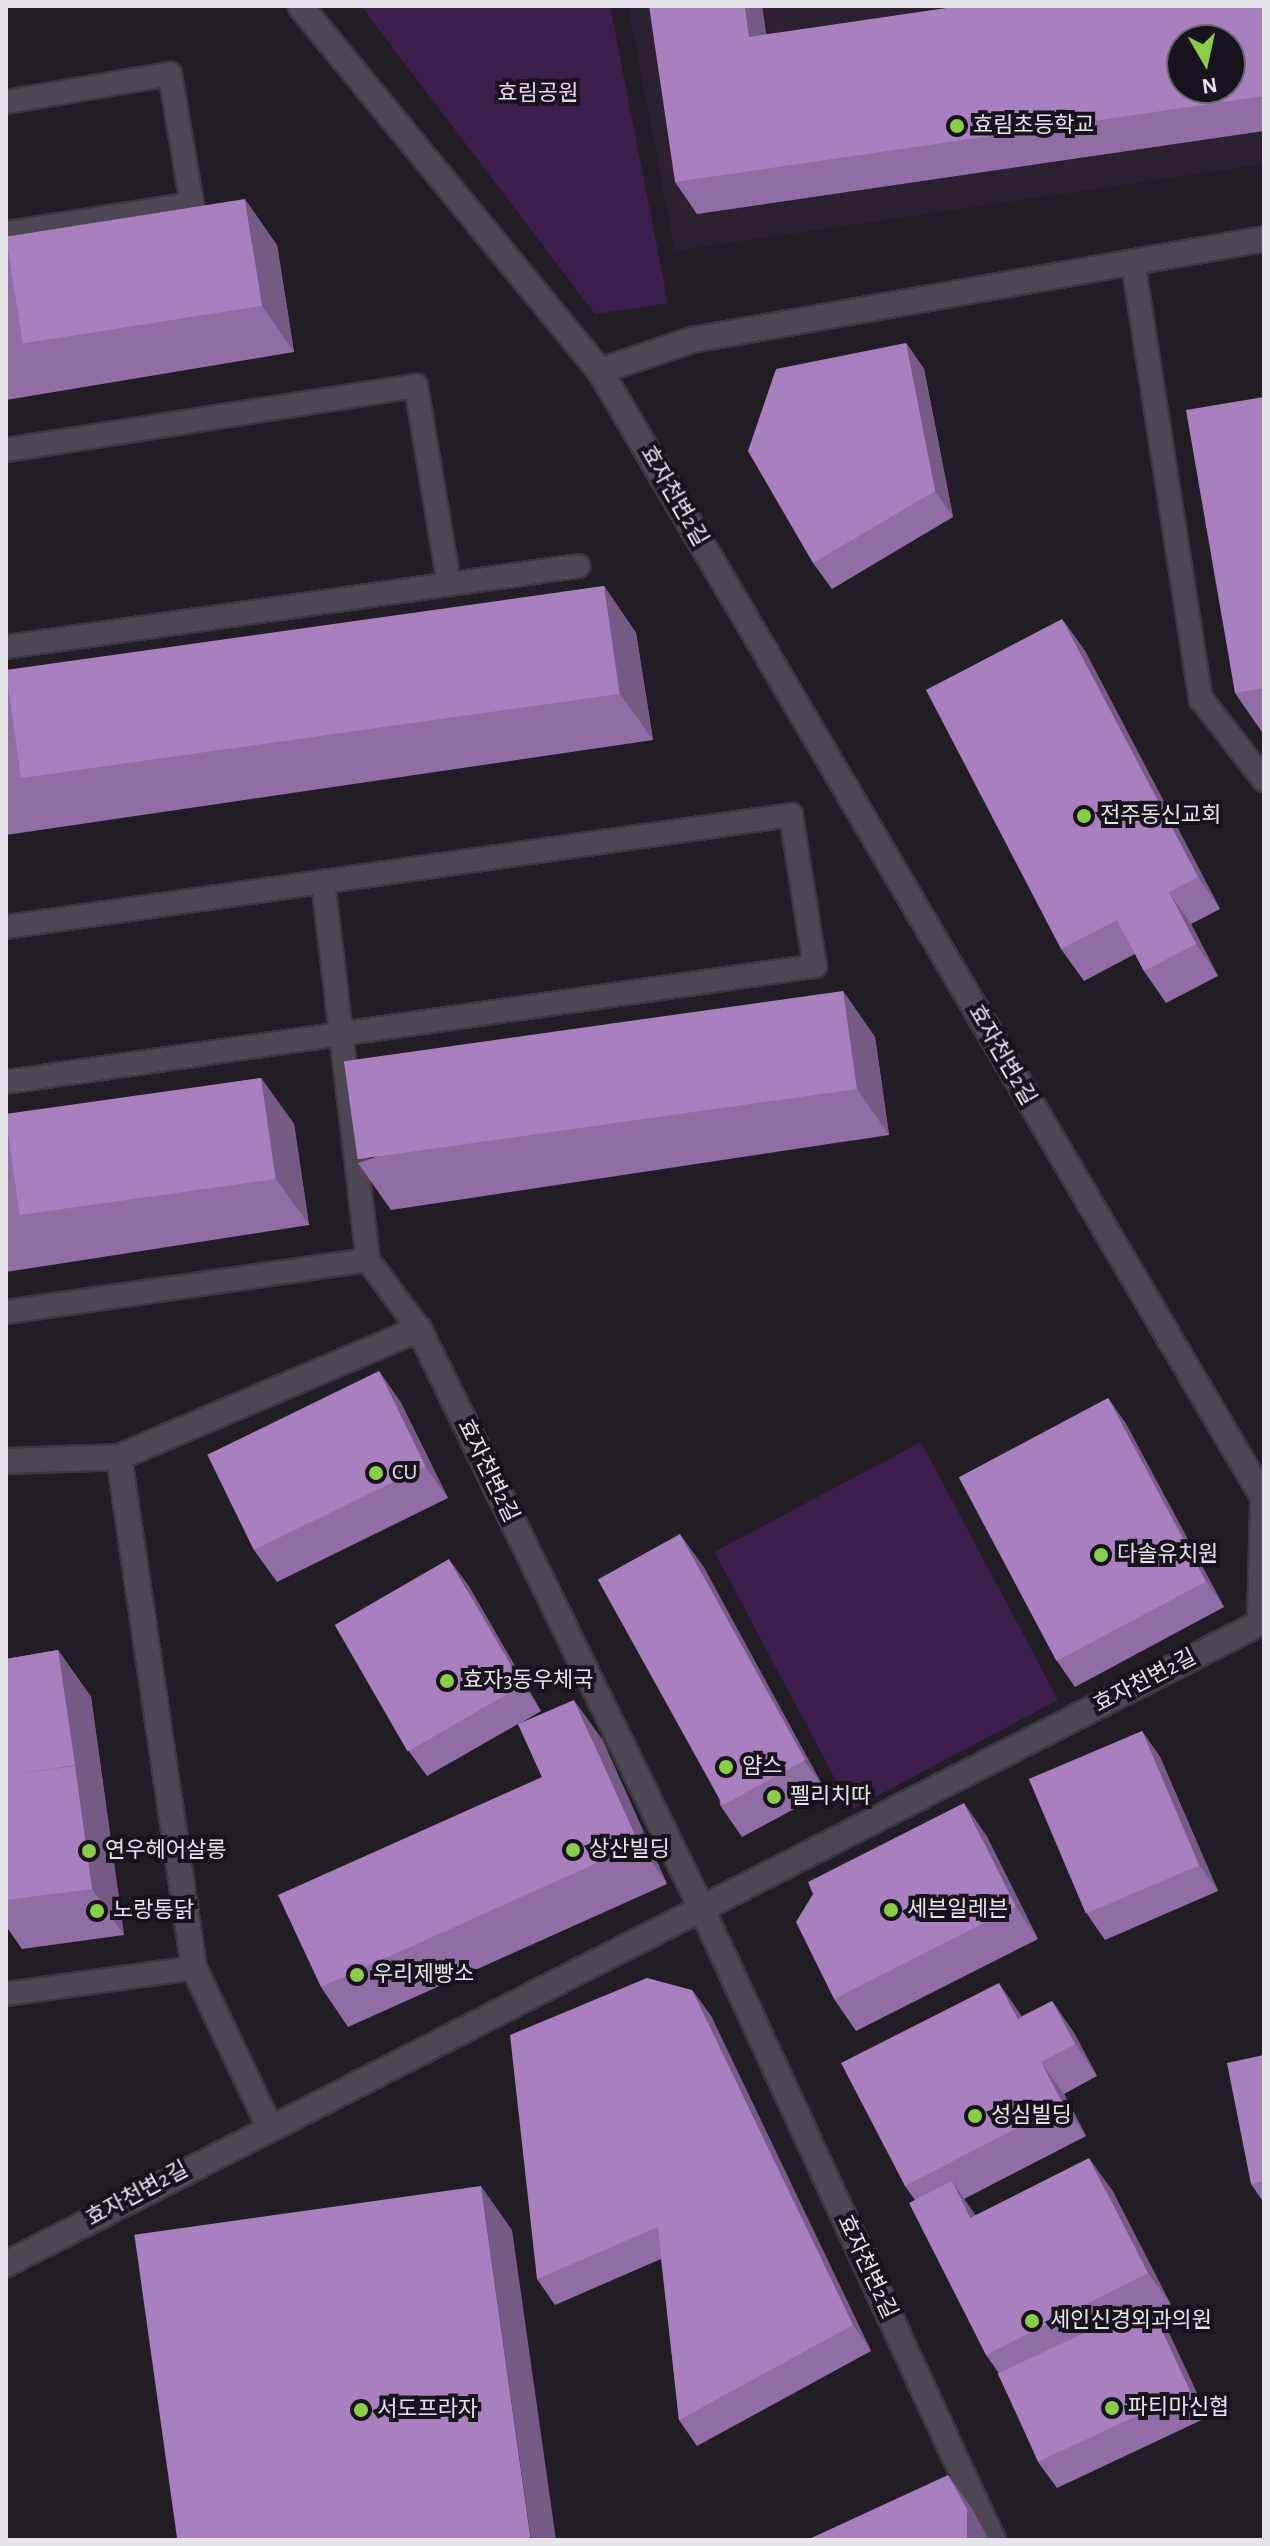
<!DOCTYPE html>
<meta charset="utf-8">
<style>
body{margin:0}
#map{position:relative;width:1270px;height:2546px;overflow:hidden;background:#221c25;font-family:"Alegreya Sans","Noto Sans KR",sans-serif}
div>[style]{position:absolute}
.built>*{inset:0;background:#2a202f}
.green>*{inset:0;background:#3b1e4c;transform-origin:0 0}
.roads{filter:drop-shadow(2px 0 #3c373f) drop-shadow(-2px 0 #3c373f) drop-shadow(0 2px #3c373f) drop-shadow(0 -2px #3c373f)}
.lane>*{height:22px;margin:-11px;padding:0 11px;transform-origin:11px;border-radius:11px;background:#4e4753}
.street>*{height:24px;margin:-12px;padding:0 12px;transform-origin:12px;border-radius:12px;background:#4e4753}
.wall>*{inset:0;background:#906ea5}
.shaded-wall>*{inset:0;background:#765a86}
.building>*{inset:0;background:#a880c0;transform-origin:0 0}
.dots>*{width:22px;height:22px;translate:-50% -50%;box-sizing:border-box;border:4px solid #18121c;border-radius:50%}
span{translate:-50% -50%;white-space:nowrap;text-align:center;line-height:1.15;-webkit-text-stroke:8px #18121c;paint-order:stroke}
.park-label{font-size:22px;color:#e8d3f6}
.poi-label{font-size:22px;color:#e8e4eb}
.left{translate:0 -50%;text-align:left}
.street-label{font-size:22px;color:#e8e4eb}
.frame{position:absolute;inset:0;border:8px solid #e8e4eb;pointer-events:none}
.north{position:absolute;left:1166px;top:24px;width:80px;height:80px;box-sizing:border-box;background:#18121c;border:2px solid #6b666f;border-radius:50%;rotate:171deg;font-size:22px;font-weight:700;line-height:32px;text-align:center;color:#e8e4eb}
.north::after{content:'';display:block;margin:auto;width:28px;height:36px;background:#8ace47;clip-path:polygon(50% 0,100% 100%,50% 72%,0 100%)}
</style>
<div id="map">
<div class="built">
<div style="clip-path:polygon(evenodd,628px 6px,1264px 6px,1264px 164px,675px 251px,628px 6px,1182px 40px,1230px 40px,1230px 88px,1182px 88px,1182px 40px)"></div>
</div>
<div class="green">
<div style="clip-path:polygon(361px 6px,610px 6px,668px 303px,595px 314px)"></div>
<div style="left:921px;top:1442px;width:292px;height:234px;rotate:62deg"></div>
</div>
<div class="roads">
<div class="lane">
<div style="left:6px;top:102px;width:166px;rotate:-9.7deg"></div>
<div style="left:170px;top:74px;width:132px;rotate:80.4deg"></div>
<div style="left:192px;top:204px;width:188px;rotate:171.1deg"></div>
<div style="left:1133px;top:262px;width:442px;rotate:81.2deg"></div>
<div style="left:1201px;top:699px;width:103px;rotate:52.1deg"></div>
<div style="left:6px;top:450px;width:415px;rotate:-8.9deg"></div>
<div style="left:416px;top:386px;width:201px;rotate:80.5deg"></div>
<div style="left:6px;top:647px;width:578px;rotate:-8.06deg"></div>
<div style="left:323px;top:882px;width:381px;rotate:83.2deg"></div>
<div style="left:6px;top:927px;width:793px;rotate:-8.12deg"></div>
<div style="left:791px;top:815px;width:153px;rotate:81deg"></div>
<div style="left:815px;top:966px;width:817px;rotate:171.84deg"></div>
<div style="left:6px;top:1312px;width:366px;rotate:-8.2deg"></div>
<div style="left:368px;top:1260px;width:86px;rotate:53.5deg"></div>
<div style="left:6px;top:1994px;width:190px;rotate:-7.9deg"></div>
</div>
<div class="street">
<div style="left:600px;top:371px;width:97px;rotate:-18.6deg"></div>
<div style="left:692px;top:340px;width:581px;rotate:-10.01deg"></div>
<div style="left:119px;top:1457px;width:516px;rotate:81.65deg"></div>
<div style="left:194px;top:1968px;width:173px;rotate:64.6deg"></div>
<div style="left:6px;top:1461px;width:113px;rotate:-2deg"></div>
<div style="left:119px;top:1457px;width:326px;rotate:-23.1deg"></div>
<div style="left:419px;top:1329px;width:643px;rotate:63.99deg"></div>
<div style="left:701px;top:1907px;width:697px;rotate:65.24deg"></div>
<div style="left:6px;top:2264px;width:1408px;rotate:-27.07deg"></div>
<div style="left:1260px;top:1623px;width:126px;rotate:-88.6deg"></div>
<div style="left:1263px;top:1497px;width:1307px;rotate:-120.49deg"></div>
<div style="left:600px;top:371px;width:472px;rotate:-129.4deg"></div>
</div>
</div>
<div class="wall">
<div style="clip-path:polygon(762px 6px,766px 34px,1264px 6px,1264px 131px,697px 214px,675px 182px)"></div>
<div style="clip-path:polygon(6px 238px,277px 245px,294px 352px,6px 400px)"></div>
<div style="clip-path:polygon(906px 343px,924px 369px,953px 517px,832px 589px,813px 563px)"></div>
<div style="clip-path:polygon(1264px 397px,1264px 735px,1235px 693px)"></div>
<div style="clip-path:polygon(604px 586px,636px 633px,653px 740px,6px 835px,6px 674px)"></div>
<div style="clip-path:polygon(1062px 619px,1085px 651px,1220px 909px,1191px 924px,1218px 976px,1166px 1003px,1144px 971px,1135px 954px,1084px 981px,1061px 949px)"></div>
<div style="clip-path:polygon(843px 991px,875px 1037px,889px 1135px,391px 1210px,358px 1163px)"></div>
<div style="clip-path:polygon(261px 1078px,294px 1124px,309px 1225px,6px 1272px,6px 1117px)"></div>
<div style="clip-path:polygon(379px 1371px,401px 1403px,448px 1498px,277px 1582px,254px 1550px)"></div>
<div style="clip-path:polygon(1108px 1398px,1126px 1424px,1224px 1607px,1075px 1687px,1057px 1661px)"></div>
<div style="clip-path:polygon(703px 1566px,826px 1792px,742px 1837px,720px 1805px)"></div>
<div style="clip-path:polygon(468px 1585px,541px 1711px,519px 1724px,602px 1739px,667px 1884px,348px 2027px,321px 1987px,542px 1777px,518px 1724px,427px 1776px,408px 1750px)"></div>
<div style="clip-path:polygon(58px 1650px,91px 1697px,124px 1935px,22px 1949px,6px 1926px,6px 1659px)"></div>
<div style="clip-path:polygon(1142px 1731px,1160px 1757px,1218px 1891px,1105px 1940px,1087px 1914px)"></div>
<div style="clip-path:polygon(986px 1835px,1038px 1939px,856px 2031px,834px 1999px)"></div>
<div style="clip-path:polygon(692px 1990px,711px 2016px,871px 2351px,697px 2446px,679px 2420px,661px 2259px,555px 2305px,537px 2279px)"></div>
<div style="clip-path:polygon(1052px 2001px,1074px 2033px,1097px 2076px,1064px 2094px,1086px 2136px,964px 2199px,975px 2215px,1112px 2190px,1171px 2305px,1156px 2313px,1167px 2329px,1208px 2417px,1057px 2488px,1038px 2462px,998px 2372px,986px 2355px,915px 2200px,905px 2186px,1022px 2016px)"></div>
<div style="clip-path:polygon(1264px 2055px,1264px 2203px,1251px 2184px)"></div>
</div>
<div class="shaded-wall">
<div style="clip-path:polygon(745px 6px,762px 6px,771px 69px,749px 37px)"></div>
<div style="clip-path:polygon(245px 199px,277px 245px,294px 352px,262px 306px)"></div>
<div style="clip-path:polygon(906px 343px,924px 369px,953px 517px,935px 491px)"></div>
<div style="clip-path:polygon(604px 586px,636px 633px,653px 740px,620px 694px)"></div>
<div style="clip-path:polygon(1062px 619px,1085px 651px,1220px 909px,1198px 877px)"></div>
<div style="clip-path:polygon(1169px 892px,1191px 924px,1218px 976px,1196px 944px)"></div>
<div style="clip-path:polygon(843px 991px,875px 1037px,889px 1135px,857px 1089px)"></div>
<div style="clip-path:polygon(261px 1078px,294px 1124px,309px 1225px,276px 1179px)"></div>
<div style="clip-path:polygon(379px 1371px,401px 1403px,448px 1498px,425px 1466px)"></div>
<div style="clip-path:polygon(1108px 1398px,1126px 1424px,1224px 1607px,1206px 1581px)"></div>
<div style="clip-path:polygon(680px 1534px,703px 1566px,826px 1792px,804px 1760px)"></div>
<div style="clip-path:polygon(449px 1559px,468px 1585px,541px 1711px,523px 1685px)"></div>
<div style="clip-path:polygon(58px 1650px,91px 1697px,124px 1935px,92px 1889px)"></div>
<div style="clip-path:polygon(574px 1700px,602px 1739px,667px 1884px,639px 1844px)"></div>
<div style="clip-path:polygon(1142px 1731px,1160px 1757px,1218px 1891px,1199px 1865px)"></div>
<div style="clip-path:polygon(964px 1803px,986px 1835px,1038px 1939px,1016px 1907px)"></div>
<div style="clip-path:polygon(999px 1983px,1021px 2015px,1040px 2051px,1018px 2019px)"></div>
<div style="clip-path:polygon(692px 1990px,711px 2016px,871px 2351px,853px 2325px)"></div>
<div style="clip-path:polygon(1052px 2001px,1074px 2033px,1097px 2076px,1075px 2044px)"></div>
<div style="clip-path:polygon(1041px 2062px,1064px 2094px,1086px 2136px,1063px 2104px)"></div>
<div style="clip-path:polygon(1089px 2158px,1112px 2190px,1171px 2305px,1148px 2273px)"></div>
<div style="clip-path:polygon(952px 2181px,974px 2213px,992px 2250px,970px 2218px)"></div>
<div style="clip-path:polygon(481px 2186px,512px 2230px,556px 2540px,531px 2540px)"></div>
<div style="clip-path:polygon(1149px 2303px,1167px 2329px,1208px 2417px,1190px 2391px)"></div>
<div style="clip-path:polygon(948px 2475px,971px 2507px,989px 2540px,967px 2540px)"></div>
</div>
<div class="building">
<div style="clip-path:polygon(evenodd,649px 6px,745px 6px,749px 37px,960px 6px,1264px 6px,1264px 96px,675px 182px,649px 6px,1182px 40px,1230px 40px,1230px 88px,1182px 88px,1182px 40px)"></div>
<div style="left:245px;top:199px;width:108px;height:242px;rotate:81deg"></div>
<div style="clip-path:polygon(906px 343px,935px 491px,813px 563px,748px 451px,776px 369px)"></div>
<div style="clip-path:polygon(1264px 397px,1264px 688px,1235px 693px,1186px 410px)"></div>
<div style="left:604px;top:586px;width:109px;height:604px;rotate:82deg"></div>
<div style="clip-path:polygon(1062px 619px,1198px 877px,1169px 892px,1196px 944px,1144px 971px,1117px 920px,1061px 949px,926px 690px)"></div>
<div style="left:843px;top:991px;width:99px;height:504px;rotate:82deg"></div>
<div style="left:261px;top:1078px;width:102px;height:258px;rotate:82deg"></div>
<div style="left:379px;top:1371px;width:106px;height:191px;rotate:64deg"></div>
<div style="left:1108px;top:1398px;width:208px;height:169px;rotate:62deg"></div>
<div style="left:680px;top:1534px;width:258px;height:94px;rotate:61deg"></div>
<div style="left:449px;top:1559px;width:146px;height:132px;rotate:60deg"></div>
<div style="clip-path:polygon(58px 1650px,75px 1765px,6px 1776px,6px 1659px)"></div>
<div style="clip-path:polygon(574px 1700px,639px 1844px,321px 1987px,278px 1895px,542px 1777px,518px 1724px)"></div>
<div style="left:1142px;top:1731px;width:146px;height:123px;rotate:67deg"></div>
<div style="clip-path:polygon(75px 1766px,92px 1889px,6px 1900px,6px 1776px)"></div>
<div style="clip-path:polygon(964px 1803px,1016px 1907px,834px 1999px,796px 1922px,813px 1894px,808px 1882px)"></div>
<div style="clip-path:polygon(647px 1978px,692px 1990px,853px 2325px,679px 2420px,658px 2227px,537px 2279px,510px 2035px)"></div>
<div style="clip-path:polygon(999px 1983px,1018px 2019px,1052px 2001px,1075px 2044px,1041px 2062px,1063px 2104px,905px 2186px,841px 2063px)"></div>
<div style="clip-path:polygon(1264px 2055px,1264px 2181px,1251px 2184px,1227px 2063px)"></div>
<div style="clip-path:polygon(1089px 2158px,1148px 2273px,986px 2355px,909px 2203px,952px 2181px,970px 2218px)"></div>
<div style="left:481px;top:2186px;width:358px;height:350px;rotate:82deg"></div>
<div style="left:1149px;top:2303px;width:97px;height:167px;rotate:65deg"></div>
<div style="clip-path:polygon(948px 2475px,967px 2509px,967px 2540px,807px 2540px)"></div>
</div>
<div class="dots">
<div style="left:957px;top:126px;background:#8ace47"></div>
<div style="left:1084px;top:816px;background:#8ace47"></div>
<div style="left:376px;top:1473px;background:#8ace47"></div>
<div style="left:1101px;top:1555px;background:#8ace47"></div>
<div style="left:447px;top:1681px;background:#8ace47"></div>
<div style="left:726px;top:1767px;background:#8ace47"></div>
<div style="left:774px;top:1797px;background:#8ace47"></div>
<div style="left:573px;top:1850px;background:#8ace47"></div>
<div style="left:89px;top:1851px;background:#8ace47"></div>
<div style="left:891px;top:1910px;background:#8ace47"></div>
<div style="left:97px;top:1911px;background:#8ace47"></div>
<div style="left:357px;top:1975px;background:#8ace47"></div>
<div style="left:975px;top:2116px;background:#8ace47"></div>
<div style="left:1032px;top:2321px;background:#8ace47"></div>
<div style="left:1112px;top:2408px;background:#8ace47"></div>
<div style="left:361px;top:2410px;background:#8ace47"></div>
</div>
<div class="park-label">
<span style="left:538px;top:94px">효림공원</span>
</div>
<div class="poi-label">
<span class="left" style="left:973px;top:126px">효림초등학교</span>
<span class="left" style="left:1100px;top:816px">전주동신교회</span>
<span class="left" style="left:392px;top:1473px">CU</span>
<span class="left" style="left:1117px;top:1555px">다솔유치원</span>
<span class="left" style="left:463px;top:1681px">효자3동우체국</span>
<span class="left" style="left:742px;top:1767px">얌스</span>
<span class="left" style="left:790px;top:1797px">펠리치따</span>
<span class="left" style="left:589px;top:1850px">상산빌딩</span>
<span class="left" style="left:105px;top:1851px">연우헤어살롱</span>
<span class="left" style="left:907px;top:1910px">세븐일레븐</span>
<span class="left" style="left:113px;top:1911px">노랑통닭</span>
<span class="left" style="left:373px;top:1975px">우리제빵소</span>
<span class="left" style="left:991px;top:2116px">성심빌딩</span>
<span class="left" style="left:1050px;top:2321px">세인신경외과의원</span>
<span class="left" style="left:1128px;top:2408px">파티마신협</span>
<span class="left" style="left:377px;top:2410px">서도프라자</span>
</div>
<div class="street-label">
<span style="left:674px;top:496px;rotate:60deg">효자천변2길</span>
<span style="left:1002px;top:1055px;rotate:60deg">효자천변2길</span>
<span style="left:488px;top:1471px;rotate:64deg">효자천변2길</span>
<span style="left:1145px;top:1681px;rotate:-27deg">효자천변2길</span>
<span style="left:137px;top:2194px;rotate:-28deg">효자천변2길</span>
<span style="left:867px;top:2267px;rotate:65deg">효자천변2길</span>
</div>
<div class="frame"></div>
<div class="north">N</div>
</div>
